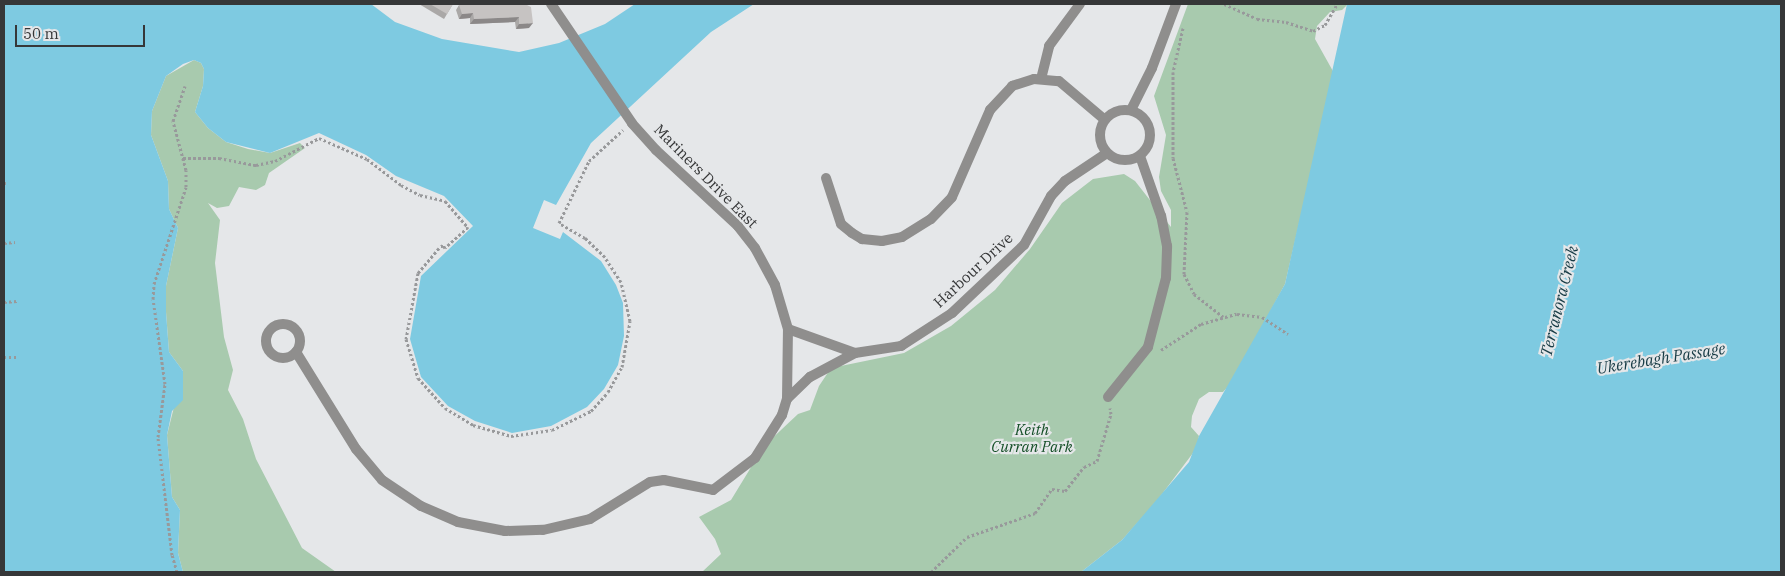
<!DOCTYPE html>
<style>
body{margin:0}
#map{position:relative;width:1785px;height:576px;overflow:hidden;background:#e5e7e9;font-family:"IBM Plex Serif",serif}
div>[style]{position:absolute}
.green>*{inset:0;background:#a8caae}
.water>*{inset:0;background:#7ecae1}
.path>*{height:3px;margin-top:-1.5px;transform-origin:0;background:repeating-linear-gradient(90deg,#98999b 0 2.5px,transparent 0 5px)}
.lane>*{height:10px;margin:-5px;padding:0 5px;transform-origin:5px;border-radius:5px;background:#8f8e8d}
.street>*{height:10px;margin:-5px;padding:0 5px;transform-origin:5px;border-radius:5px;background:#8f8e8d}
.street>.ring{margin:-5px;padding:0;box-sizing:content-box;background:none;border:10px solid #8f8e8d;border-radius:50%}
.wall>*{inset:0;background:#aaa8a7}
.shaded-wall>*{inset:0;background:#8b8888}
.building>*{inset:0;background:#c6c3c2}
span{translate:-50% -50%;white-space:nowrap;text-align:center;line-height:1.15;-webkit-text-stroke:4.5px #e5e7e9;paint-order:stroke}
.street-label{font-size:15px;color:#363738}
.park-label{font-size:15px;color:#134e26;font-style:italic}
.water-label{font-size:16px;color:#173b45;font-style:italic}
.frame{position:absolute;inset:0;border:5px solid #363738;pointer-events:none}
.scale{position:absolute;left:15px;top:25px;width:130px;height:22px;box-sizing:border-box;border:2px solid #363738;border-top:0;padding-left:6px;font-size:15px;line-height:18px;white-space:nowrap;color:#363738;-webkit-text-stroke:4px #e5e7e9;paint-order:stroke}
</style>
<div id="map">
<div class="green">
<div style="clip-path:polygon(1188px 4px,1347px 5px,1342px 10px,1330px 12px,1317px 26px,1315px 39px,1334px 73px,1285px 284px,1232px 382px,1223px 392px,1209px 392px,1199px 399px,1192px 416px,1191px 427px,1199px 436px,1196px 449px,1156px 502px,1122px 540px,1081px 572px,702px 572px,721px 554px,715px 539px,699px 517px,731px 500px,764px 446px,798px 414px,810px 410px,819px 386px,831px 368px,904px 353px,951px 326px,995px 290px,1030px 249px,1062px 203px,1093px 179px,1124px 174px,1135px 181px,1171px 227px,1171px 210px,1161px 191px,1159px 177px,1166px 135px,1154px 96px)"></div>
<div style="clip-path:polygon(194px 60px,201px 63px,204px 69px,203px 86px,195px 112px,208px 128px,226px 142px,248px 149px,270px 153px,300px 143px,305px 148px,269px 173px,265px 185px,256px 190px,239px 187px,229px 206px,217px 208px,208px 203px,220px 220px,215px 263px,224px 337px,233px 370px,228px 390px,243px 419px,256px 459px,302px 548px,336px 572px,183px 572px,178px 553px,180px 510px,172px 497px,167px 435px,183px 371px,169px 352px,166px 312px,166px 286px,178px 228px,169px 209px,168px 181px,151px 135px,152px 111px,166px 76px)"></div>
</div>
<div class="water">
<div style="clip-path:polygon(4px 4px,371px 4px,395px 22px,442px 39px,519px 52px,559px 43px,605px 24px,635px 4px,754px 4px,711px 32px,591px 143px,556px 205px,544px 200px,533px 228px,560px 239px,563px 232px,601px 261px,616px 285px,623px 303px,624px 336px,618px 365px,604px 389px,587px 407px,551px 426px,512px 433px,475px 421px,448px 406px,421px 377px,410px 339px,421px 276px,473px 226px,444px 196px,396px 176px,366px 155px,319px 133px,270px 153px,226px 142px,208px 128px,195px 112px,203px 86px,204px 69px,201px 63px,194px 60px,183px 64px,166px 76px,152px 111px,151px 135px,168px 181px,169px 209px,178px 228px,166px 286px,166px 312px,169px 352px,183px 371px,183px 400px,172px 411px,167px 435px,172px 497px,180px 510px,178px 553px,183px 572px,4px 572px)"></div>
<div style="clip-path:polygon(1347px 4px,1781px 4px,1781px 572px,1081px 572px,1122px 540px,1189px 462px,1199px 436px,1285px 284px)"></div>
</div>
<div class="path">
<div style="left:1224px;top:4px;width:36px;rotate:24deg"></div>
<div style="left:1257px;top:19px;width:29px;rotate:6deg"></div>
<div style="left:1286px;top:22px;width:28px;rotate:18deg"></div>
<div style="left:1313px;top:31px;width:13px;rotate:-27deg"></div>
<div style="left:1325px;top:25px;width:24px;rotate:-60deg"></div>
<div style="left:1183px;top:28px;width:45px;rotate:102.8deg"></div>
<div style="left:1173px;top:72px;width:86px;rotate:90deg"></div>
<div style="left:1173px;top:158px;width:56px;rotate:75.5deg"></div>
<div style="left:1187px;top:212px;width:62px;rotate:92.8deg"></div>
<div style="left:1184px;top:274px;width:22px;rotate:63deg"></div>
<div style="left:1194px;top:294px;width:37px;rotate:38deg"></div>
<div style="left:183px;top:158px;width:36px"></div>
<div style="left:219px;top:158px;width:38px;rotate:11deg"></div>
<div style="left:256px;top:165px;width:19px;rotate:-12deg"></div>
<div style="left:275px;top:161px;width:50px;rotate:-27.6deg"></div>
<div style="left:319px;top:138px;width:52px;rotate:23.6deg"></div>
<div style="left:367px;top:159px;width:43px;rotate:37.4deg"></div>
<div style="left:401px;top:185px;width:21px;rotate:28deg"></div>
<div style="left:420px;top:195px;width:26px;rotate:13deg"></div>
<div style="left:445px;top:201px;width:35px;rotate:49deg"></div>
<div style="left:468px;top:227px;width:31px;rotate:138deg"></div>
<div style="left:445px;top:248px;width:4px;rotate:-124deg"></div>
<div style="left:443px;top:245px;width:5px;rotate:143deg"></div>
<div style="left:439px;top:248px;width:33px;rotate:130deg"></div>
<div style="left:418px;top:273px;width:67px;rotate:100.3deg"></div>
<div style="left:406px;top:339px;width:41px;rotate:72.9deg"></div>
<div style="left:418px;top:378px;width:40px;rotate:48deg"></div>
<div style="left:445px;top:408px;width:33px;rotate:31deg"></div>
<div style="left:473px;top:425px;width:40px;rotate:16deg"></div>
<div style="left:511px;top:436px;width:41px;rotate:-8.3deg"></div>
<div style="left:552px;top:430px;width:43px;rotate:-26deg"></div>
<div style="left:591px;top:411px;width:25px;rotate:-48deg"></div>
<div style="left:608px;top:392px;width:29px;rotate:-61deg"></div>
<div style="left:622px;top:367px;width:47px;rotate:-80.1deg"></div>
<div style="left:630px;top:321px;width:40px;rotate:-103deg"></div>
<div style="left:621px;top:282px;width:30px;rotate:-123deg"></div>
<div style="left:605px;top:257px;width:28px;rotate:-136deg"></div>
<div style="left:585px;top:238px;width:30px;rotate:-150deg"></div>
<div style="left:559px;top:223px;width:69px;rotate:-64.2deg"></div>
<div style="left:589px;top:161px;width:46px;rotate:-42.4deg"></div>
<div style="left:4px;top:183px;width:5px"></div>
<div style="left:4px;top:243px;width:11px;rotate:-5deg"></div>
<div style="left:4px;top:302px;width:13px;rotate:-4deg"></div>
<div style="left:1161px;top:350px;width:48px;rotate:-33deg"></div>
<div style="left:1201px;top:324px;width:37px;rotate:-16deg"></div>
<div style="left:1237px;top:314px;width:25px;rotate:7deg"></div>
<div style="left:1262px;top:317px;width:31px;rotate:33deg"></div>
<div style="left:4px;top:357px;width:14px"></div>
<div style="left:177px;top:572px;width:18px;rotate:-106deg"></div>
<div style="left:172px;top:555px;width:119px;rotate:-96.8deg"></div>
<div style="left:158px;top:437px;width:53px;rotate:-82.5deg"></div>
<div style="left:165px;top:384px;width:86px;rotate:-98deg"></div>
<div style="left:153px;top:299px;width:15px;rotate:-86deg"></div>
<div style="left:154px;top:284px;width:102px;rotate:-71.7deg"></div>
<div style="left:186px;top:187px;width:17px;rotate:-90deg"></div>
<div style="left:186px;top:170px;width:51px;rotate:-104.9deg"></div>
<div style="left:173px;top:121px;width:37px;rotate:-71deg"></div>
<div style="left:931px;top:572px;width:50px;rotate:-44.2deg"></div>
<div style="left:967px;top:537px;width:72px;rotate:-19.4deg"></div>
<div style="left:1035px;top:513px;width:29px;rotate:-55deg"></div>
<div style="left:1052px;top:489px;width:13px;rotate:9deg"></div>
<div style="left:1065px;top:491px;width:31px;rotate:-52deg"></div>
<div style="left:1084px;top:467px;width:14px;rotate:-25deg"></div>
<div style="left:1097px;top:461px;width:49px;rotate:-73.4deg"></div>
<div style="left:1111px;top:414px;width:6px;rotate:-99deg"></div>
</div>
<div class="lane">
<div style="left:1041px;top:79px;width:34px;rotate:-76deg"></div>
<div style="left:1049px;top:46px;width:52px;rotate:-53.6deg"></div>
<div style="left:826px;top:178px;width:48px;rotate:71.9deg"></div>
<div style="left:841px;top:224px;width:14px;rotate:39deg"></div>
<div style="left:852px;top:233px;width:12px;rotate:31deg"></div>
<div style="left:862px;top:239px;width:20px;rotate:6deg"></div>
<div style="left:882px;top:241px;width:20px;rotate:-11deg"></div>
<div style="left:902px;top:237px;width:34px;rotate:-32deg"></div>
<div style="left:931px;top:219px;width:30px;rotate:-46deg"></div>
<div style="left:952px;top:197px;width:95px;rotate:-66.4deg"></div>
<div style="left:990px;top:110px;width:33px;rotate:-47deg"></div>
<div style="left:1012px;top:86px;width:23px;rotate:-18deg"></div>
<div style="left:1034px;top:79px;width:25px;rotate:5deg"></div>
<div style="left:1059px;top:81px;width:60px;rotate:40.3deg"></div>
</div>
<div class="street">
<div class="ring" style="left:1100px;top:110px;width:40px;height:40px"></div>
<div style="left:1131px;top:110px;width:47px;rotate:-63.4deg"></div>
<div style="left:1152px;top:68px;width:68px;rotate:-69.4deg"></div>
<div class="ring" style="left:266px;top:324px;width:24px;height:24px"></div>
<div style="left:788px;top:329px;width:71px;rotate:19.7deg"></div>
<div style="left:855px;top:353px;width:47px;rotate:-8.7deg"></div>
<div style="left:901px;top:346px;width:61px;rotate:-32.9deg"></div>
<div style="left:952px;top:313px;width:99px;rotate:-43.4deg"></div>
<div style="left:1024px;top:245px;width:56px;rotate:-61.1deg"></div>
<div style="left:1051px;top:196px;width:21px;rotate:-47deg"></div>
<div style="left:1065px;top:181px;width:50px;rotate:-33.7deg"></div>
<div style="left:296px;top:352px;width:114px;rotate:58.3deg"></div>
<div style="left:356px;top:449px;width:40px;rotate:50deg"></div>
<div style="left:382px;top:480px;width:47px;rotate:33.7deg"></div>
<div style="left:421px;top:506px;width:40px;rotate:23.4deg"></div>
<div style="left:458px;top:522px;width:48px;rotate:10.8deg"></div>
<div style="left:505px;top:531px;width:38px;rotate:-2deg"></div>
<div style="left:543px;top:530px;width:48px;rotate:-13.2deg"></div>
<div style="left:590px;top:519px;width:70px;rotate:-31.7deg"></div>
<div style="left:650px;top:482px;width:14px;rotate:-8deg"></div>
<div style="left:664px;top:480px;width:50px;rotate:11.5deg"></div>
<div style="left:713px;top:490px;width:53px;rotate:-37.3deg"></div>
<div style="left:755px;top:458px;width:51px;rotate:-57.9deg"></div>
<div style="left:782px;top:415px;width:17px;rotate:-73deg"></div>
<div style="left:787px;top:399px;width:70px;rotate:-89.2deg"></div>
<div style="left:788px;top:329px;width:46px;rotate:-106.5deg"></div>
<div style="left:775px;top:285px;width:42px;rotate:-118.4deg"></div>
<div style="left:755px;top:248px;width:28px;rotate:-128deg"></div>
<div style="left:738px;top:226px;width:112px;rotate:-137.2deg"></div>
<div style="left:656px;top:150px;width:36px;rotate:-132deg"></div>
<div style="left:632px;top:123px;width:144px;rotate:-124.2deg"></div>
<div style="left:1108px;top:397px;width:64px;rotate:-51.3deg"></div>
<div style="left:1148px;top:347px;width:71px;rotate:-75.4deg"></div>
<div style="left:1166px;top:278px;width:32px;rotate:-88deg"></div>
<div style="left:1167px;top:246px;width:31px;rotate:-101deg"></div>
<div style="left:1161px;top:216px;width:64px;rotate:-109.3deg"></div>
<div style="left:787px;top:399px;width:32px;rotate:-44deg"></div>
<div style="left:810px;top:377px;width:51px;rotate:-28.1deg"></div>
</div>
<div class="wall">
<div style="clip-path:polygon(419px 4px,453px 4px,444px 19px)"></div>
<div style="clip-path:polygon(525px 4px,529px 28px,516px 29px,515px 22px,470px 24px,470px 18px,459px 19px,456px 10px,459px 5px)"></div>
</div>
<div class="shaded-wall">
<div style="clip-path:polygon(473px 13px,470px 18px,459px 19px,462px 14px)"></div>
<div style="clip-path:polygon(519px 17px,515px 22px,470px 24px,474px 19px)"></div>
<div style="clip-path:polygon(533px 23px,529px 28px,516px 29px,519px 24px)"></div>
</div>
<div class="building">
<div style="clip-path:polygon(430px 4px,453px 4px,447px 14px)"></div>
<div style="clip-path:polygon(461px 4px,525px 4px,531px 7px,533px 23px,519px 24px,519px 17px,474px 19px,473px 13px,462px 14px,459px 5px)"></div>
</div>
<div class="street-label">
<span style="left:706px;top:176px;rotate:45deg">Mariners Drive East</span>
<span style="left:973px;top:270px;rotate:-43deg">Harbour Drive</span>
</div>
<div class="park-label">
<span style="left:1032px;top:438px">Keith<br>Curran Park</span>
</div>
<div class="water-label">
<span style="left:1559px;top:301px;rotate:-76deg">Terranora Creek</span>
<span style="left:1661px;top:358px;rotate:-9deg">Ukerebagh Passage</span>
</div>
<div class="frame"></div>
<div class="scale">50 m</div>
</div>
